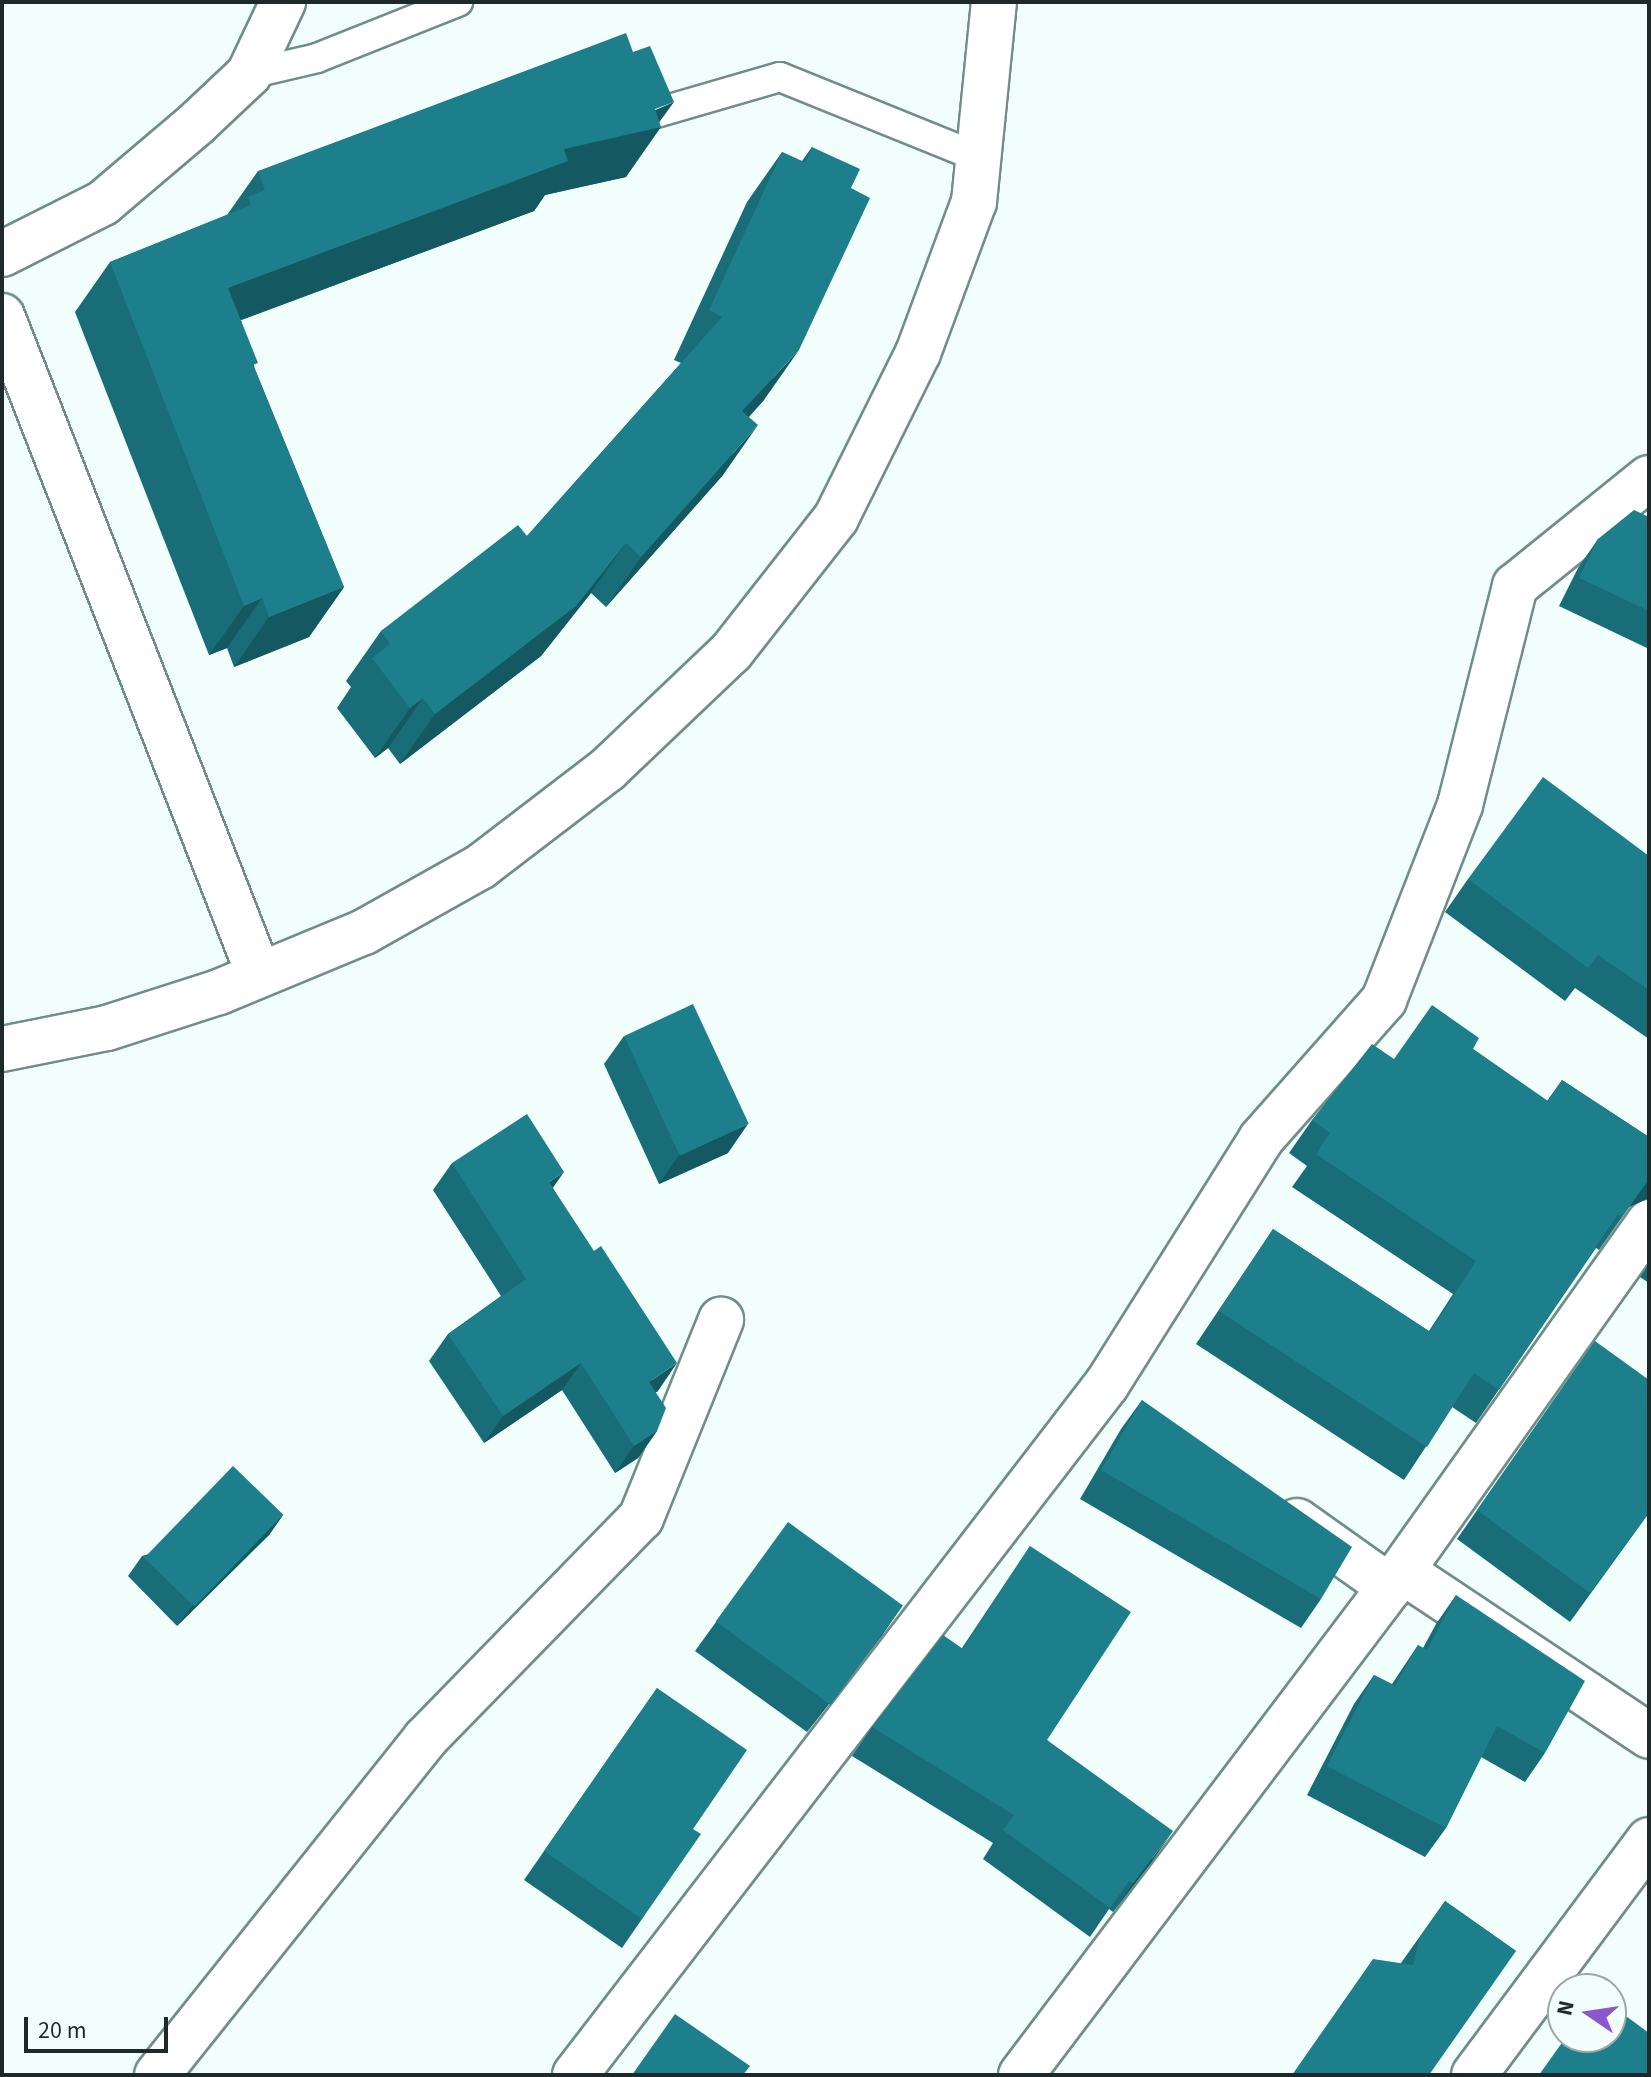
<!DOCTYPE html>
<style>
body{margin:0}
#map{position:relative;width:1651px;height:2077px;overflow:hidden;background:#f1fefb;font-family:"Source Sans 3",sans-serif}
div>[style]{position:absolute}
.roads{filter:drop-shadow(2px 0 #708e89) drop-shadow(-2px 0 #708e89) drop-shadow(0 2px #708e89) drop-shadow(0 -2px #708e89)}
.lane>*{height:28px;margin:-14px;padding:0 14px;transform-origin:14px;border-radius:14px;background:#fff}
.street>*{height:44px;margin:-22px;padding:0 22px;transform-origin:22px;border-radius:22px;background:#fff}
.wall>*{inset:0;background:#196d78}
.shaded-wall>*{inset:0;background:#145962}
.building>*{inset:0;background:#1d7f8c;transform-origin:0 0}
span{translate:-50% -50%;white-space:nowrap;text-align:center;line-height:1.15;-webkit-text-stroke:6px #f1fefb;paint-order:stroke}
.frame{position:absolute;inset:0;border:4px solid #1e2a29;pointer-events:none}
.north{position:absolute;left:1547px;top:1973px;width:80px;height:80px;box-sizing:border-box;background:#f1fefb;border:2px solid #9da9a7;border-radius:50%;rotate:283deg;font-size:22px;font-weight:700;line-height:32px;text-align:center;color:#1e2a29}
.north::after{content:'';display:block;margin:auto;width:28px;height:36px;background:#8c56ce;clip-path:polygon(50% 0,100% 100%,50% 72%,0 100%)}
.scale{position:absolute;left:24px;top:2017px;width:144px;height:36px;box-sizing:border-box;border:4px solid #1e2a29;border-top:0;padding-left:10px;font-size:24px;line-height:28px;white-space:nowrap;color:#1e2a29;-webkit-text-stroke:6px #f1fefb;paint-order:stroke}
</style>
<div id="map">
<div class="roads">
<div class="lane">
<div style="left:249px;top:74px;width:70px;rotate:-13.2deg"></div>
<div style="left:317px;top:58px;width:152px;rotate:-21.7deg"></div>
<div style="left:656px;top:113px;width:129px;rotate:-16.2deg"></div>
<div style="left:780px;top:77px;width:214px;rotate:22deg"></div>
</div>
<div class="street">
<div style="left:2px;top:254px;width:113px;rotate:-26.8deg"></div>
<div style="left:103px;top:203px;width:122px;rotate:-40.3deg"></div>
<div style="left:196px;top:124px;width:73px;rotate:-43.3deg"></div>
<div style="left:249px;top:74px;width:80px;rotate:-64.7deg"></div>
<div style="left:2px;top:316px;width:707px;rotate:68.69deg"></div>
<div style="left:2px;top:1049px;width:107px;rotate:-11.3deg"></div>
<div style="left:107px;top:1028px;width:118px;rotate:-17.8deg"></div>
<div style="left:219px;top:992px;width:157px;rotate:-22.5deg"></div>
<div style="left:364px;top:932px;width:133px;rotate:-29.3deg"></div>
<div style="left:480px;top:867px;width:161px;rotate:-37.4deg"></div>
<div style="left:608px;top:769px;width:170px;rotate:-43.6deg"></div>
<div style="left:731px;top:652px;width:170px;rotate:-51.9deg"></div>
<div style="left:836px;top:518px;width:184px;rotate:-63.6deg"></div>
<div style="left:918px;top:353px;width:161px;rotate:-69.7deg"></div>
<div style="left:974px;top:202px;width:201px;rotate:-84.3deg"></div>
<div style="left:1297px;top:1521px;width:114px;rotate:35.4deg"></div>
<div style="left:1402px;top:1571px;width:297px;rotate:33.7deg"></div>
<div style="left:157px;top:2075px;width:430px;rotate:-51.4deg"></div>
<div style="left:425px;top:1739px;width:309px;rotate:-45.7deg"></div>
<div style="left:641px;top:1518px;width:214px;rotate:-68deg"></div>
<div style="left:575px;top:2075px;width:872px;rotate:-52.41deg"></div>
<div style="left:1107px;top:1384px;width:289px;rotate:-57.8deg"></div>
<div style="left:1261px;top:1139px;width:186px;rotate:-48.5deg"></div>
<div style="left:1384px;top:1000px;width:209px;rotate:-68.7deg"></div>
<div style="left:1460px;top:805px;width:226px;rotate:-75.9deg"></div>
<div style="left:1515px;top:586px;width:172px;rotate:-38.9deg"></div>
<div style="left:1021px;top:2075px;width:612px;rotate:-52.91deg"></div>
<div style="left:1390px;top:1587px;width:448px;rotate:-54.6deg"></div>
<div style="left:1474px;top:2075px;width:293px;rotate:-53.3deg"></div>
</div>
</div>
<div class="wall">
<div style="clip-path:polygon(659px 122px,626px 177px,545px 195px,534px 211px,241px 320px,255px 369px,344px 587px,309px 637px,234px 667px,227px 648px,209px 655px,75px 312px,110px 262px,227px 215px,258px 171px)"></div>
<div style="clip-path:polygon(812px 147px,851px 188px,764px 400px,749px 417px,723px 475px,606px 607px,591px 593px,541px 656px,400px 764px,388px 748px,375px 758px,337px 708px,351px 687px,346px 681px,381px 631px,527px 536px,681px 363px,674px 360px,747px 202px,782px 152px,802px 161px)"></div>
<div style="clip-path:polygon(1649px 517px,1649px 649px,1559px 606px,1578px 568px,1598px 539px)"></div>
<div style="clip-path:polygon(1649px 856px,1649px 1039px,1575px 988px,1565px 1001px,1445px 912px,1468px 879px)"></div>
<div style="clip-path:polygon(624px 1036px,728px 1153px,659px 1184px,604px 1064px)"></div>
<div style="clip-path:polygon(1473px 1049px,1547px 1101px,1562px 1080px,1649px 1137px,1649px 1198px,1629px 1207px,1599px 1250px,1596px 1248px,1476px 1423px,1452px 1407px,1404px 1480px,1196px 1344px,1273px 1229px,1429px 1331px,1453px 1294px,1292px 1187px,1307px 1166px,1289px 1153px,1312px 1120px,1394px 1059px)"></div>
<div style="clip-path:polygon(452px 1163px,553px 1188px,658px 1391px,656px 1392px,657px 1431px,638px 1458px,615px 1473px,562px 1390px,484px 1443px,429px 1361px,448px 1334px,501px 1296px,433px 1190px)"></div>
<div style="clip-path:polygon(1649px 1264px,1649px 1283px,1640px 1277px)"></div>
<div style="clip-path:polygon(1595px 1341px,1649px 1513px,1570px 1622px,1457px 1539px)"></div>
<div style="clip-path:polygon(1142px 1400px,1321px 1599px,1301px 1628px,1080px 1499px,1121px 1429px)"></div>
<div style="clip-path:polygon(283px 1515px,269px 1535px,177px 1626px,128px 1576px,142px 1556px)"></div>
<div style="clip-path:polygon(1030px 1546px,1047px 1740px,1153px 1860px,1113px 1912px,1109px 1909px,1090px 1937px,983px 1859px,993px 1843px,852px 1756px,872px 1727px,962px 1648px)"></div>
<div style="clip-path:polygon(1456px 1595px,1545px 1753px,1525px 1782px,1481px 1757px,1446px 1828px,1425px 1857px,1307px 1795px,1354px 1704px,1374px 1675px,1392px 1684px,1418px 1645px,1423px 1648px,1436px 1624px)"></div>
<div style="clip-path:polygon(716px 1622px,883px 1634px,807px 1732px,695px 1651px)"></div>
<div style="clip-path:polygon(657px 1688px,693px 1829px,642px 1919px,622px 1948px,524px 1880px)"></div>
<div style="clip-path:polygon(1445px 1901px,1516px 1951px,1292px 2075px,1401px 1963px)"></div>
</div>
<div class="shaded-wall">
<div style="clip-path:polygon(674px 102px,655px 128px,661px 127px,626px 177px,545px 195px,534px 211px,193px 338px,228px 288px,564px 149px)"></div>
<div style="clip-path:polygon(799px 350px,764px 400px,707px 461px,742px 411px)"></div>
<div style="clip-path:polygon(758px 425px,723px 475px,606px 607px,641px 557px)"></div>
<div style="clip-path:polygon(626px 543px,591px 593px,541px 656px,400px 764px,435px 714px)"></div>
<div style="clip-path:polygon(344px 587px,309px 637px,234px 667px,269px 617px)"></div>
<div style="clip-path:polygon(262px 598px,227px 648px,209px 655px,244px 606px)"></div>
<div style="clip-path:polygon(423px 698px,388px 748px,375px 758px,410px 708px)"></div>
<div style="clip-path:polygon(748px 1124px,728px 1153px,659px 1184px,679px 1155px)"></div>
<div style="clip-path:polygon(564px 1172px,545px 1199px,549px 1182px)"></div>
<div style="clip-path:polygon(1649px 1179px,1649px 1198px,1629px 1207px,1599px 1250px)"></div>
<div style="clip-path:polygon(581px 1363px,562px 1390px,484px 1443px,503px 1416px)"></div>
<div style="clip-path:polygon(677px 1363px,658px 1391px,630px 1409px,649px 1382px)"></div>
<div style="clip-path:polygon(657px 1431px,638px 1458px,615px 1473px,634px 1446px)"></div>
<div style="clip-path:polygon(283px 1515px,269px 1535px,177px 1626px,191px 1607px)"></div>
<div style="clip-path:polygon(903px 1605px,883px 1634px,807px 1732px,828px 1703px)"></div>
<div style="clip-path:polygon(1173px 1831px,1153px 1860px,1113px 1912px,1133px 1883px)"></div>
</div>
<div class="building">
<div style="clip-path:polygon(626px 33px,633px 52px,650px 46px,674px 102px,655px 109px,661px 127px,564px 149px,568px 161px,228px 288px,258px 363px,253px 365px,344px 587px,269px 617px,262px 598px,244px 606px,110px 262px,251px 205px,248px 197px,265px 190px,258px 171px)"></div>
<div style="clip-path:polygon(812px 147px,860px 169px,851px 188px,870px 198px,799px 350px,742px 411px,758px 425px,641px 557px,626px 543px,576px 606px,435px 714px,423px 698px,410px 708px,372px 658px,390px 644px,381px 631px,518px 525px,527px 536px,722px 317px,709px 310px,782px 152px,805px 163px)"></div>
<div style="clip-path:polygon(1634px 510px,1649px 517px,1649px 611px,1579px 578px,1598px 539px)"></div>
<div style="clip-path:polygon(1543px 777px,1649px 856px,1649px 990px,1598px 955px,1588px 968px,1468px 879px)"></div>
<div style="left:693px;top:1004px;width:132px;height:76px;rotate:65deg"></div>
<div style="clip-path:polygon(1432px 1005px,1479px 1038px,1473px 1049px,1548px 1101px,1562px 1080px,1649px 1137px,1649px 1179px,1622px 1217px,1618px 1214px,1499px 1390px,1474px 1373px,1427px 1447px,1219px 1311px,1273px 1229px,1430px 1332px,1476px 1261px,1316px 1154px,1330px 1133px,1312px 1120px,1372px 1044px,1394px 1059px)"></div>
<div style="clip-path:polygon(527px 1114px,564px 1172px,549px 1182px,594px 1251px,601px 1246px,677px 1363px,649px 1382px,666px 1408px,657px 1431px,634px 1446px,581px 1363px,503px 1416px,448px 1334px,526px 1279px,452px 1163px)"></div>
<div style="clip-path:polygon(1595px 1341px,1649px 1380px,1649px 1512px,1590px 1593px,1477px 1510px)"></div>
<div style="clip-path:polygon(1142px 1400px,1352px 1547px,1321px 1599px,1101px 1470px)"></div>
<div style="left:233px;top:1466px;width:70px;height:128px;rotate:44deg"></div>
<div style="left:788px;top:1522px;width:142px;height:123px;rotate:36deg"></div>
<div style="clip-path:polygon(1030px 1546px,1131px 1612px,1047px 1740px,1173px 1831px,1133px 1883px,1129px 1881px,1110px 1908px,1003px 1830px,1014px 1815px,872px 1727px,943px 1635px,963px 1649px)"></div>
<div style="clip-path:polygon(1456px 1595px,1585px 1681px,1545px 1753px,1497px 1726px,1446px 1828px,1327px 1766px,1374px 1675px,1395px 1686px,1418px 1645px,1427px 1650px)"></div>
<div style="clip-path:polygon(657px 1688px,747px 1750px,693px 1829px,701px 1834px,642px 1919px,544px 1851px)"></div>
<div style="clip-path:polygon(1445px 1901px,1516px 1951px,1429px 2075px,1292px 2075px,1373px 1959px,1413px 1965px,1420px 1937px)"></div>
<div style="clip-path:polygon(1611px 2001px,1615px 2008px,1649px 2033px,1649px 2075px,1539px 2075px,1566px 2037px,1611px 2037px)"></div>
<div style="clip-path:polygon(675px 2014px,750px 2066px,743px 2075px,632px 2075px)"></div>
</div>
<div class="frame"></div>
<div class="north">N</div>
<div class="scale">20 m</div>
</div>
